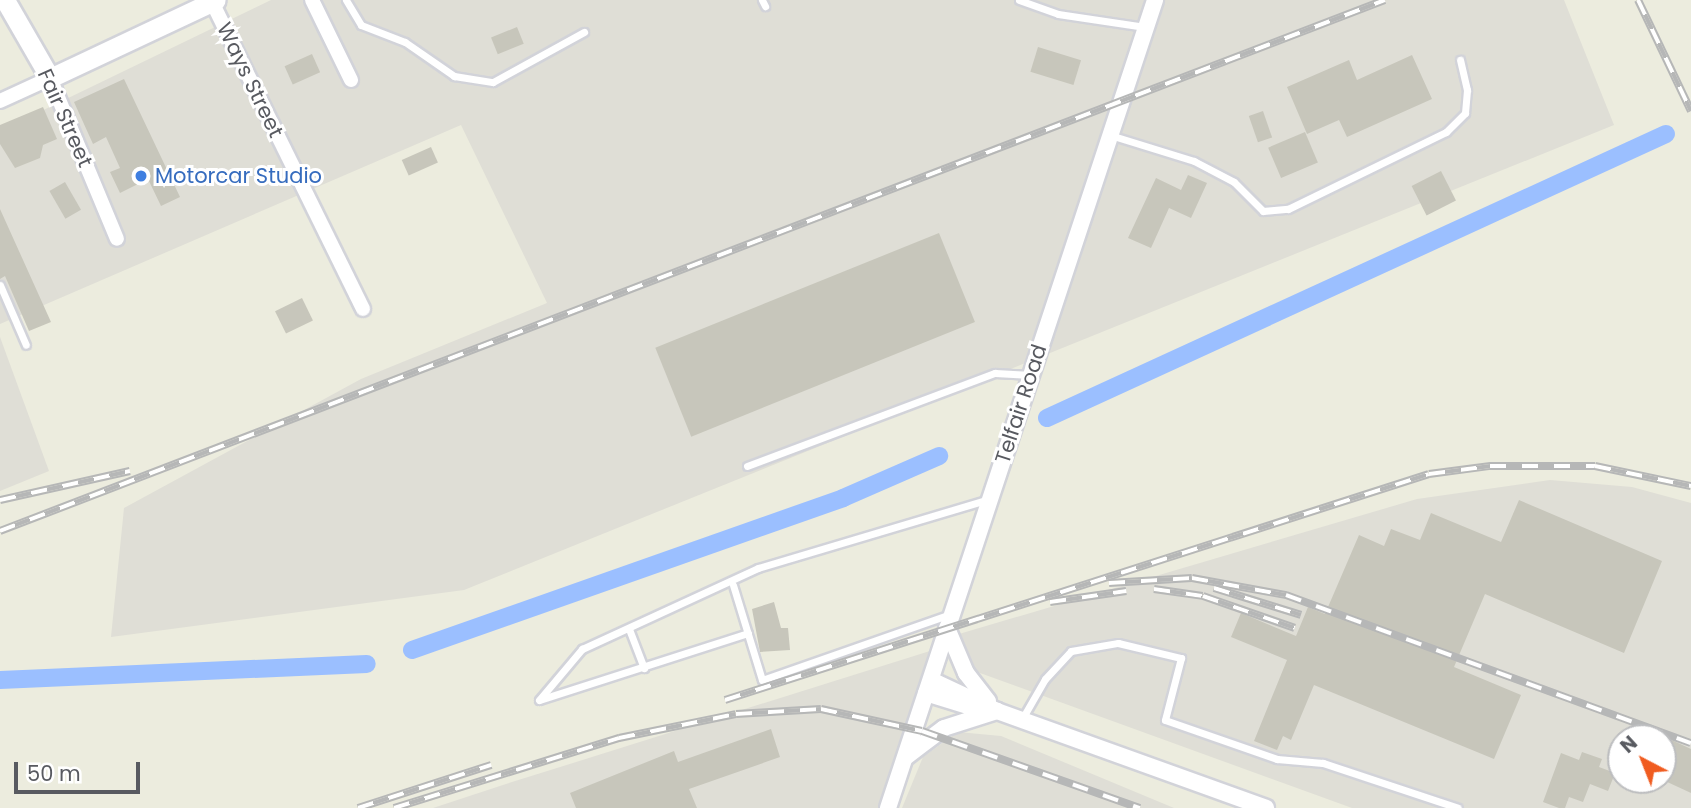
<!DOCTYPE html>
<style>
body{margin:0}
#map{position:relative;width:1691px;height:808px;overflow:hidden;background:#ececde;font-family:Poppins,sans-serif}
div>[style]{position:absolute}
.industrial>*{inset:0;background:#dfded6}
.canal>*{height:18px;margin:-9px;padding:0 9px;transform-origin:9px;border-radius:9px;background:#9bbfff}
.building>*{inset:0;background:#c7c6bb;transform-origin:0 0}
.roads{filter:drop-shadow(2px 0 #d2d3d9) drop-shadow(-2px 0 #d2d3d9) drop-shadow(0 2px #d2d3d9) drop-shadow(0 -2px #d2d3d9)}
.service>*{height:7px;margin:-3.5px;padding:0 3.5px;transform-origin:3.5px;border-radius:3.5px;background:#fff}
.minor>*{height:14px;margin:-7px;padding:0 7px;transform-origin:7px;border-radius:7px;background:#fff}
.tertiary>*{height:16px;margin:-8px;padding:0 8px;transform-origin:8px;border-radius:8px;background:#fff}
.secondary>*{height:19px;margin:-9.5px;padding:0 9.5px;transform-origin:9.5px;border-radius:9.5px;background:#fff}
.rail>*{height:8px;margin-top:-4px;transform-origin:0;background:repeating-linear-gradient(90deg,#fff 0 16px,#b6b7b7 0 32px);box-sizing:border-box;border-block:2px solid #b6b7b7}
.dots>*{width:19px;height:19px;translate:-50% -50%;box-sizing:border-box;border:4px solid #fff;border-radius:50%}
span{translate:-50% -50%;white-space:nowrap;text-align:center;line-height:1.15;-webkit-text-stroke:6px #fff;paint-order:stroke}
.street-label{font-size:21px;color:#585a60}
.shop-label{font-size:21px;color:#366cbe}
.left{translate:0 -50%;text-align:left}
.north{position:absolute;left:1607px;top:724px;width:70px;height:70px;box-sizing:border-box;background:#fff;border:2px solid #bcbdbf;border-radius:50%;rotate:318deg;font-size:19px;font-weight:700;line-height:28px;text-align:center;color:#585a60}
.north::after{content:'';display:block;margin:auto;width:24px;height:32px;background:#f05c20;clip-path:polygon(50% 0,100% 100%,50% 72%,0 100%)}
.scale{position:absolute;left:14px;top:762px;width:126px;height:32px;box-sizing:border-box;border:4px solid #585a60;border-top:0;padding-left:9px;font-size:21px;line-height:24px;white-space:nowrap;color:#585a60;-webkit-text-stroke:5px #fff;paint-order:stroke}
</style>
<div id="map">
<div class="industrial">
<div style="clip-path:polygon(271px 0,1564px 0,1614px 125px,464px 590px,111px 637px,124px 508px,361px 379px,547px 303px,461px 125px,0 324px,0 131px)"></div>
<div style="clip-path:polygon(0 337px,49px 471px,0 491px)"></div>
<div style="clip-path:polygon(evenodd,1550px 480px,1632px 487px,1691px 503px,1691px 808px,1352px 808px,969px 669px,959px 634px,1417px 499px,1550px 480px,1621px 738px,1663px 738px,1663px 780px,1621px 780px,1621px 738px)"></div>
<div style="clip-path:polygon(930px 651px,878px 808px,433px 808px,506px 784px)"></div>
<div style="clip-path:polygon(958px 732px,1001px 736px,1174px 808px,902px 808px,923px 757px)"></div>
</div>
<div class="canal">
<div style="left:1047px;top:418px;width:681px;rotate:-24.65deg"></div>
<div style="left:412px;top:650px;width:457px;rotate:-19.4deg"></div>
<div style="left:843px;top:498px;width:105px;rotate:-23.6deg"></div>
<div style="left:0;top:680px;width:367px;rotate:-2.5deg"></div>
</div>
<div class="building">
<div style="left:517px;top:27px;width:18px;height:28px;rotate:68deg"></div>
<div style="left:1038px;top:47px;width:45px;height:26px;rotate:17deg"></div>
<div style="left:312px;top:54px;width:20px;height:30px;rotate:66deg"></div>
<div style="clip-path:polygon(1412px 55px,1432px 99px,1347px 137px,1339px 120px,1307px 134px,1287px 87px,1349px 60px,1357px 80px)"></div>
<div style="clip-path:polygon(124px 79px,180px 197px,161px 206px,148px 179px,120px 193px,110px 172px,120px 168px,106px 137px,93px 144px,74px 102px)"></div>
<div style="clip-path:polygon(43px 107px,57px 139px,43px 145px,40px 158px,15px 168px,0 144px,0 125px)"></div>
<div style="left:1263px;top:111px;width:28px;height:15px;rotate:71deg"></div>
<div style="left:1305px;top:132px;width:33px;height:40px;rotate:67deg"></div>
<div style="left:431px;top:147px;width:17px;height:32px;rotate:66deg"></div>
<div style="left:1441px;top:171px;width:33px;height:33px;rotate:63deg"></div>
<div style="clip-path:polygon(1188px 175px,1207px 183px,1191px 218px,1169px 208px,1151px 248px,1128px 238px,1156px 178px,1181px 190px)"></div>
<div style="left:65px;top:182px;width:32px;height:18px;rotate:60deg"></div>
<div style="clip-path:polygon(0 209px,51px 322px,29px 331px,5px 276px,0 279px)"></div>
<div style="left:939px;top:233px;width:96px;height:306px;rotate:68deg"></div>
<div style="left:302px;top:298px;width:25px;height:30px;rotate:64deg"></div>
<div style="clip-path:polygon(1519px 500px,1662px 561px,1624px 653px,1485px 594px,1454px 667px,1521px 695px,1494px 759px,1314px 685px,1291px 740px,1283px 736px,1277px 750px,1254px 741px,1287px 660px,1231px 637px,1241px 613px,1296px 636px,1308px 607px,1325px 614px,1359px 535px,1384px 546px,1391px 529px,1420px 540px,1431px 513px,1501px 542px)"></div>
<div style="clip-path:polygon(774px 602px,781px 628px,788px 628px,790px 650px,760px 652px,752px 609px)"></div>
<div style="clip-path:polygon(771px 729px,780px 757px,689px 789px,697px 808px,576px 808px,570px 793px,674px 751px,678px 762px)"></div>
<div style="clip-path:polygon(1663px 736px,1691px 749px,1691px 793px,1663px 780px)"></div>
<div style="clip-path:polygon(1582px 752px,1602px 759px,1599px 767px,1615px 773px,1608px 791px,1590px 784px,1583px 802px,1569px 797px,1565px 808px,1559px 808px,1543px 802px,1561px 753px,1579px 760px)"></div>
</div>
<div class="roads">
<div class="service">
<div style="left:346px;top:0;width:29px;rotate:59deg"></div>
<div style="left:361px;top:25px;width:47px;rotate:21.1deg"></div>
<div style="left:405px;top:42px;width:60px;rotate:34.8deg"></div>
<div style="left:454px;top:76px;width:39px;rotate:9deg"></div>
<div style="left:493px;top:82px;width:104px;rotate:-28.8deg"></div>
<div style="left:762px;top:0;width:7px;rotate:63deg"></div>
<div style="left:1019px;top:0;width:41px;rotate:19.7deg"></div>
<div style="left:1058px;top:14px;width:88px;rotate:8.5deg"></div>
<div style="left:1110px;top:135px;width:88px;rotate:17.2deg"></div>
<div style="left:1194px;top:161px;width:45px;rotate:27.7deg"></div>
<div style="left:1234px;top:182px;width:41px;rotate:45deg"></div>
<div style="left:1263px;top:211px;width:25px;rotate:-5deg"></div>
<div style="left:1288px;top:209px;width:176px;rotate:-26deg"></div>
<div style="left:1446px;top:132px;width:27px;rotate:-45deg"></div>
<div style="left:1465px;top:113px;width:23px;rotate:-85deg"></div>
<div style="left:1467px;top:90px;width:31px;rotate:-103deg"></div>
<div style="left:0;top:285px;width:65px;rotate:66.6deg"></div>
<div style="left:747px;top:466px;width:265px;rotate:-20.6deg"></div>
<div style="left:995px;top:373px;width:36px;rotate:3deg"></div>
<div style="left:733px;top:585px;width:99px;rotate:73deg"></div>
<div style="left:762px;top:680px;width:199px;rotate:-19.3deg"></div>
<div style="left:629px;top:629px;width:42px;rotate:69deg"></div>
<div style="left:748px;top:633px;width:219px;rotate:162.2deg"></div>
<div style="left:539px;top:700px;width:67px;rotate:-49.9deg"></div>
<div style="left:582px;top:649px;width:194px;rotate:-24.7deg"></div>
<div style="left:758px;top:568px;width:241px;rotate:-16.6deg"></div>
<div style="left:1022px;top:719px;width:46px;rotate:-60.1deg"></div>
<div style="left:1045px;top:679px;width:38px;rotate:-47deg"></div>
<div style="left:1071px;top:651px;width:48px;rotate:-9.7deg"></div>
<div style="left:1118px;top:643px;width:65px;rotate:13.4deg"></div>
<div style="left:1181px;top:658px;width:64px;rotate:104.5deg"></div>
<div style="left:1165px;top:720px;width:119px;rotate:19.2deg"></div>
<div style="left:1277px;top:759px;width:46px;rotate:5deg"></div>
<div style="left:1323px;top:763px;width:142px;rotate:18.4deg"></div>
</div>
<div class="minor">
<div style="left:312px;top:0;width:89px;rotate:64deg"></div>
<div style="left:212px;top:2px;width:342px;rotate:63.8deg"></div>
<div style="left:0;top:101px;width:55px;rotate:-24.7deg"></div>
<div style="left:50px;top:78px;width:174px;rotate:67.4deg"></div>
</div>
<div class="tertiary">
<div style="left:947px;top:628px;width:49px;rotate:67.1deg"></div>
<div style="left:966px;top:673px;width:36px;rotate:52deg"></div>
<div style="left:931px;top:680px;width:73px;rotate:25.2deg"></div>
<div style="left:997px;top:711px;width:286px;rotate:19.8deg"></div>
<div style="left:926px;top:693px;width:61px;rotate:17.2deg"></div>
<div style="left:907px;top:756px;width:46px;rotate:-37.1deg"></div>
<div style="left:944px;top:728px;width:56px;rotate:-17.8deg"></div>
<div style="left:888px;top:808px;width:851px;rotate:-71.71deg"></div>
</div>
<div class="secondary">
<div style="left:5px;top:0;width:90px;rotate:60deg"></div>
<div style="left:50px;top:78px;width:183px;rotate:-25.2deg"></div>
</div>
</div>
<div class="rail">
<div style="left:1638px;top:0;width:123px;rotate:64.5deg"></div>
<div style="left:0;top:500px;width:133px;rotate:-12.6deg"></div>
<div style="left:0;top:531px;width:1483px;rotate:-20.98deg"></div>
<div style="left:1109px;top:583px;width:83px;rotate:-3.4deg"></div>
<div style="left:1192px;top:578px;width:96px;rotate:10.3deg"></div>
<div style="left:1286px;top:595px;width:431px;rotate:20.1deg"></div>
<div style="left:1214px;top:588px;width:91px;rotate:17.2deg"></div>
<div style="left:1154px;top:589px;width:49px;rotate:8.1deg"></div>
<div style="left:1203px;top:596px;width:97px;rotate:19.2deg"></div>
<div style="left:1050px;top:602px;width:77px;rotate:-8.2deg"></div>
<div style="left:725px;top:700px;width:739px;rotate:-17.8deg"></div>
<div style="left:1429px;top:474px;width:62px;rotate:-7.5deg"></div>
<div style="left:1490px;top:466px;width:105px"></div>
<div style="left:1595px;top:466px;width:98px;rotate:11.8deg"></div>
<div style="left:358px;top:808px;width:140px;rotate:-17.9deg"></div>
<div style="left:394px;top:808px;width:236px;rotate:-17.3deg"></div>
<div style="left:619px;top:738px;width:119px;rotate:-11.6deg"></div>
<div style="left:736px;top:714px;width:85px;rotate:-3.4deg"></div>
<div style="left:821px;top:709px;width:103px;rotate:12.3deg"></div>
<div style="left:922px;top:731px;width:231px;rotate:19.5deg"></div>
</div>
<div class="dots">
<div style="left:141px;top:176px;background:#3f7fe0"></div>
</div>
<div class="street-label">
<span style="left:250px;top:80px;rotate:64deg">Ways Street</span>
<span style="left:65px;top:118px;rotate:66deg">Fair Street</span>
<span style="left:1021px;top:404px;rotate:-72deg">Telfair Road</span>
</div>
<div class="shop-label">
<span class="left" style="left:155px;top:176px">Motorcar Studio</span>
</div>
<div class="north">N</div>
<div class="scale">50 m</div>
</div>
